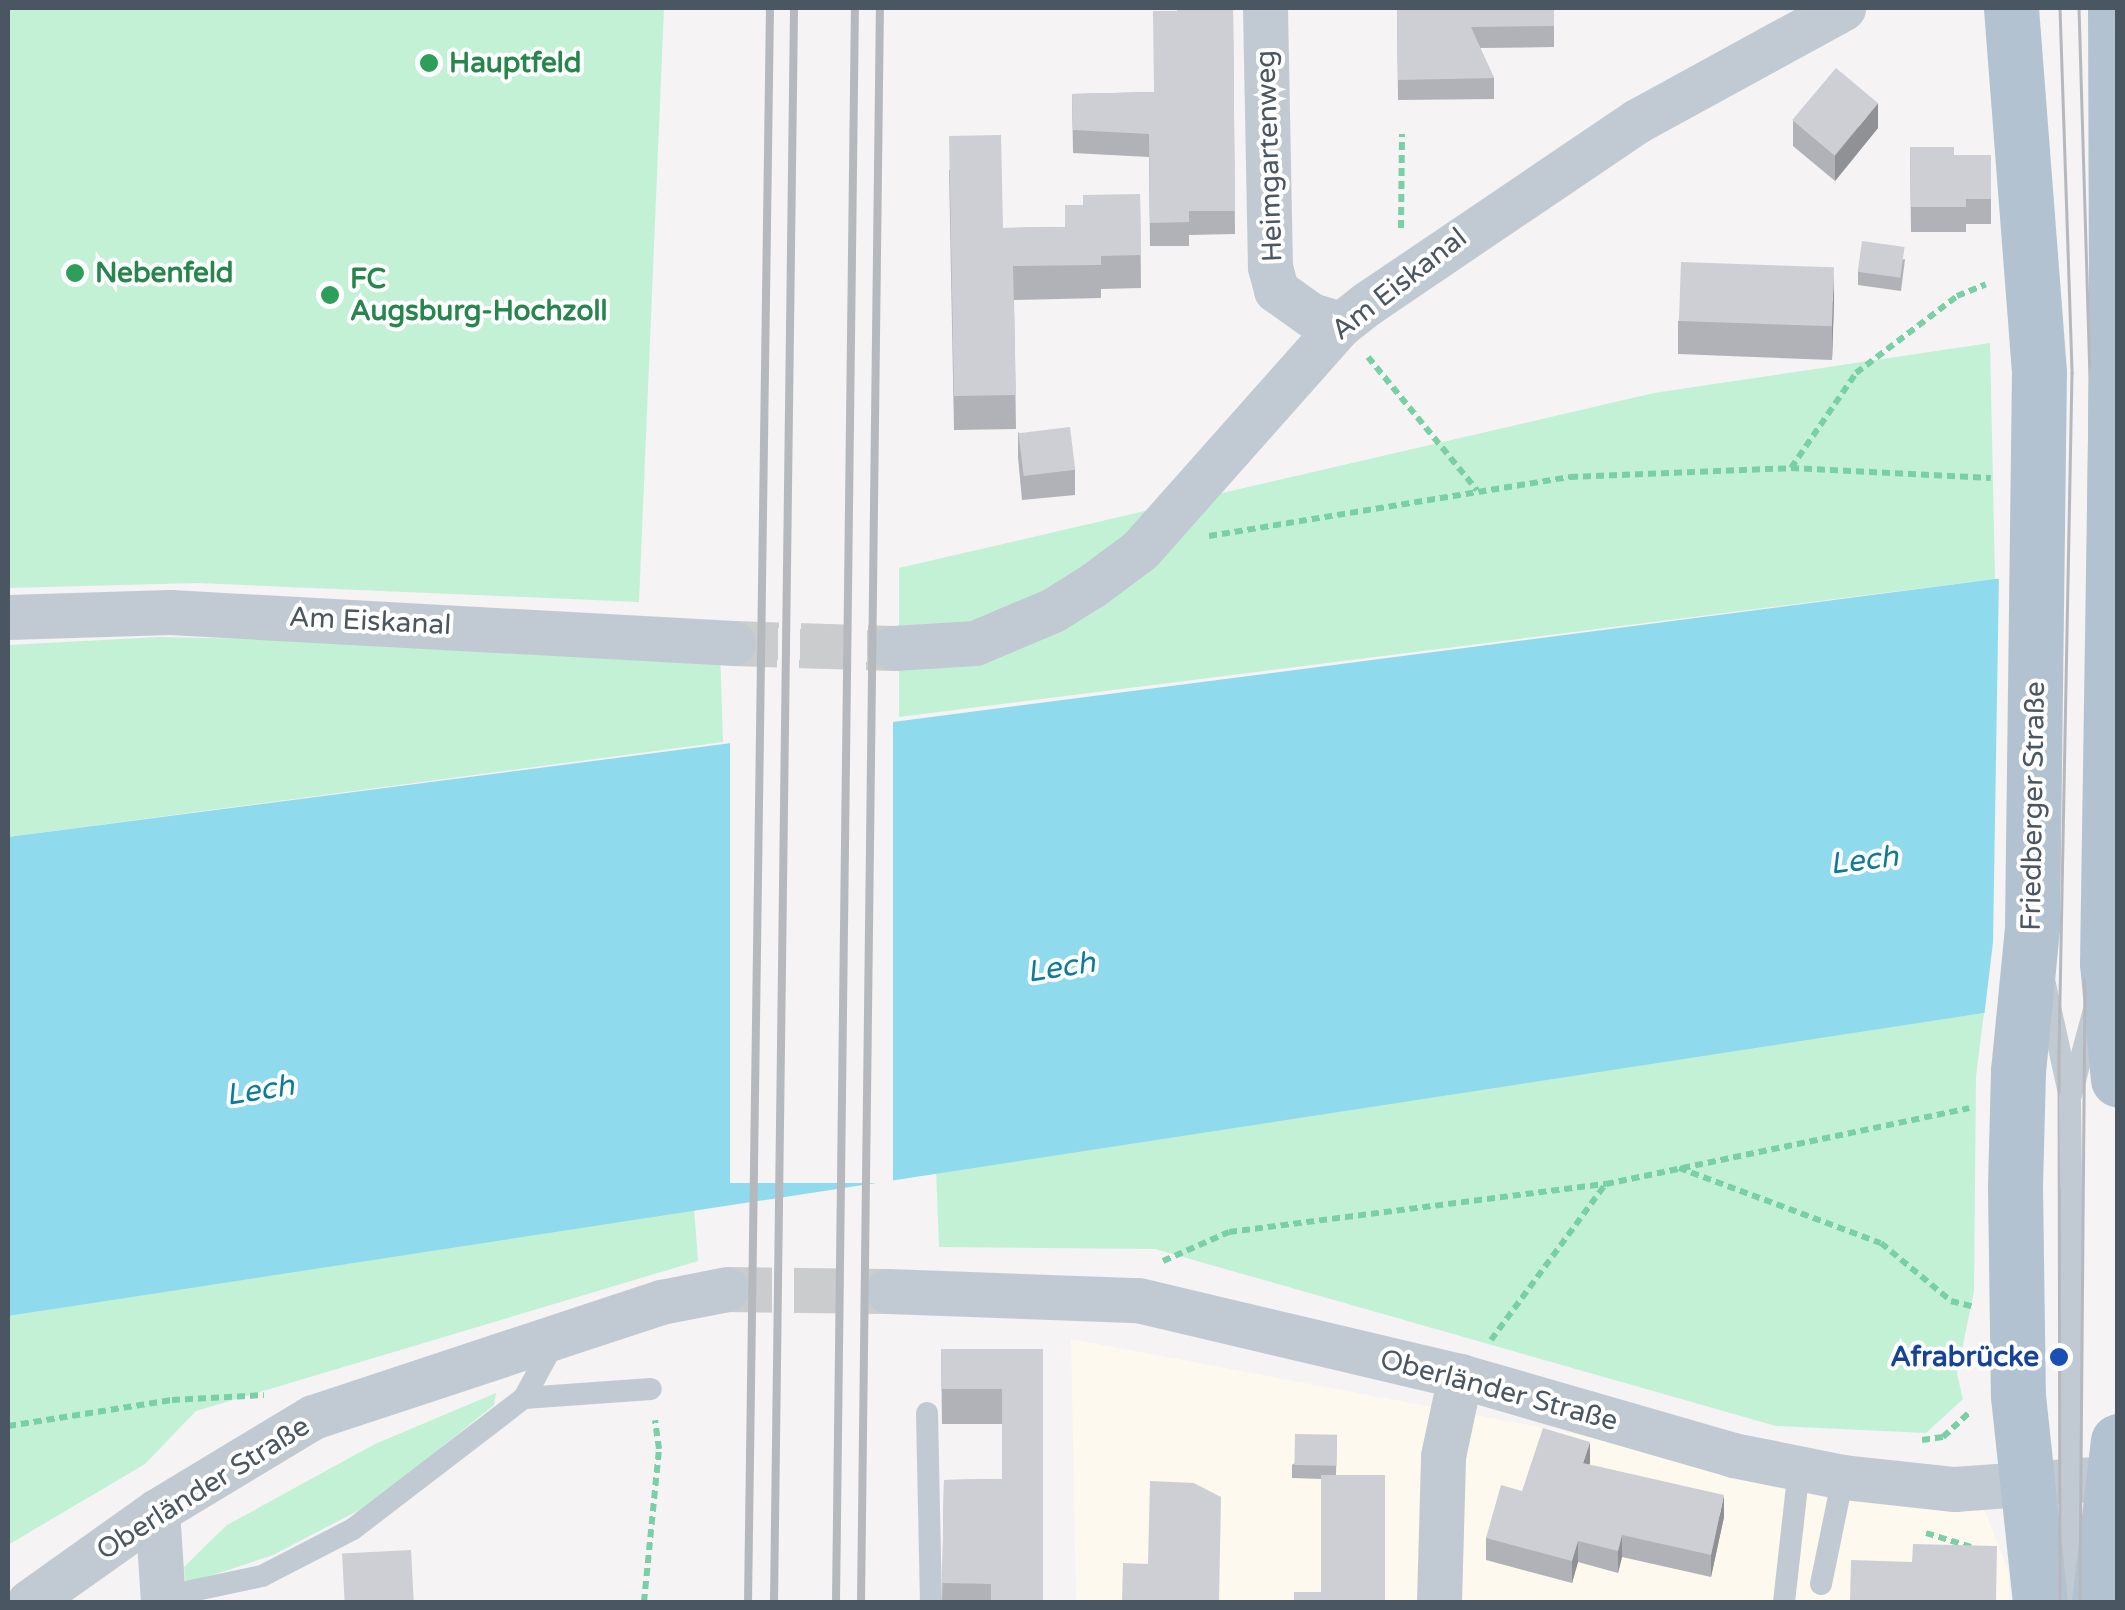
<!DOCTYPE html>
<meta charset="utf-8">
<style>
body{margin:0}
#map{position:relative;width:2125px;height:1610px;overflow:hidden;background:#f5f3f3;font-family:"Varela Round",sans-serif}
div>[style]{position:absolute}
.commercial>*{inset:0;background:#fdf9ef}
.green>*{inset:0;background:#c3f1d5}
.water>*{inset:0;background:#90daee}
.pier>*{inset:0;background:#f5f3f3;transform-origin:0 0}
.minor-tunnel>*{height:45px;margin-top:-22.5px;transform-origin:0;background:repeating-linear-gradient(90deg,#caccce 0 45px,transparent 0 67px)}
.path>*{height:6px;margin-top:-3px;transform-origin:0;background:repeating-linear-gradient(90deg,#7ad0a6 0 8px,transparent 0 13px)}
.service>*{height:22px;margin:-11px;padding:0 11px;transform-origin:11px;border-radius:11px;background:#c1cad2}
.minor>*{height:45px;margin:-22.5px;padding:0 22.5px;transform-origin:22.5px;border-radius:22.5px;background:#c1cad2}
.primary>*{height:55px;margin:-27.5px;padding:0 27.5px;transform-origin:27.5px;border-radius:27.5px;background:#b3c2d1}
.tram>*{height:2.5px;margin:-1.25px;padding:0 1.25px;transform-origin:1.25px;border-radius:1.25px;background:#b5b8bd}
.rail>*{height:8px;margin:-4px;padding:0 4px;transform-origin:4px;border-radius:4px;background:#b5b8bd}
.service-bridge>*{height:22px;margin:-11px;padding:0 11px;transform-origin:11px;border-radius:11px;background:#c1cad2}
.primary-bridge>*{height:55px;margin:-27.5px;padding:0 27.5px;transform-origin:27.5px;border-radius:27.5px;background:#b3c2d1}
.wall>*{inset:0;background:#b0b2b7}
.shaded-wall>*{inset:0;background:#909195}
.building>*{inset:0;background:#cdcfd5;transform-origin:0 0}
.dots>*{width:28px;height:28px;translate:-50% -50%;box-sizing:border-box;border:5px solid #fff;border-radius:50%}
span{translate:-50% -50%;white-space:nowrap;text-align:center;line-height:1.15;-webkit-text-stroke:8px #fff;paint-order:stroke}
.leisure-label{font-size:28px;color:#27864d;font-weight:700}
.left{translate:0 -50%;text-align:left}
.street-label{font-size:28px;color:#4a5661}
.transit-label{font-size:28px;color:#164399;font-weight:700}
.right{translate:-100% -50%;text-align:right}
.water-label{font-size:30px;color:#0c7c9b;font-style:italic}
.frame{position:absolute;inset:0;border:10px solid #4a5661;pointer-events:none}
</style>
<div id="map">
<div class="commercial">
<div style="clip-path:polygon(1071px 1339px,1985px 1511px,2009px 1573px,2009px 1602px,1076px 1602px)"></div>
</div>
<div class="green">
<div style="clip-path:polygon(8px 8px,664px 8px,639px 602px,198px 583px,8px 588px)"></div>
<div style="clip-path:polygon(1990px 343px,1995px 579px,899px 717px,899px 568px,1654px 393px)"></div>
<div style="clip-path:polygon(159px 637px,720px 648px,723px 742px,8px 837px,8px 645px)"></div>
<div style="clip-path:polygon(1984px 1013px,1976px 1076px,1974px 1291px,1957px 1374px,1963px 1399px,1926px 1433px,1776px 1426px,1155px 1249px,939px 1247px,936px 1169px)"></div>
<div style="clip-path:polygon(694px 1208px,698px 1261px,196px 1411px,145px 1464px,8px 1545px,8px 1316px)"></div>
<div style="clip-path:polygon(496px 1393px,494px 1405px,371px 1504px,273px 1555px,186px 1584px,184px 1567px,227px 1525px,375px 1444px)"></div>
</div>
<div class="water">
<div style="clip-path:polygon(2117px 575px,2117px 1019px,1984px 1013px,8px 1316px,8px 837px,1995px 579px)"></div>
</div>
<div class="pier">
<div style="clip-path:polygon(2118px 570px,2118px 1024px,1984px 1018px,1993px 942px,1999px 574px)"></div>
<div style="left:893px;top:712px;width:471px;height:163px;rotate:90deg"></div>
</div>
<div class="minor-tunnel">
<div style="left:733px;top:643px;width:161px;rotate:1.8deg"></div>
<div style="left:727px;top:1289px;width:161px;rotate:0.7deg"></div>
</div>
<div class="path">
<div style="left:1401px;top:228px;width:94px;rotate:-89.4deg"></div>
<div style="left:1368px;top:357px;width:172px;rotate:50.7deg"></div>
<div style="left:1791px;top:468px;width:115px;rotate:-55.6deg"></div>
<div style="left:1856px;top:373px;width:127px;rotate:-37.3deg"></div>
<div style="left:1957px;top:296px;width:31px;rotate:-22deg"></div>
<div style="left:1209px;top:536px;width:366px;rotate:-9.3deg"></div>
<div style="left:1570px;top:477px;width:221px;rotate:-2.3deg"></div>
<div style="left:1791px;top:468px;width:200px;rotate:2.9deg"></div>
<div style="left:1679px;top:1168px;width:215px;rotate:20.4deg"></div>
<div style="left:1881px;top:1243px;width:91px;rotate:39.6deg"></div>
<div style="left:1951px;top:1301px;width:21px;rotate:14deg"></div>
<div style="left:1163px;top:1261px;width:72px;rotate:-23.7deg"></div>
<div style="left:1229px;top:1232px;width:380px;rotate:-7.3deg"></div>
<div style="left:1606px;top:1184px;width:371px;rotate:-11.8deg"></div>
<div style="left:1491px;top:1340px;width:192px;rotate:-53.7deg"></div>
<div style="left:8px;top:1426px;width:166px;rotate:-9deg"></div>
<div style="left:172px;top:1400px;width:92px;rotate:-3.1deg"></div>
<div style="left:1922px;top:1440px;width:21px;rotate:-8deg"></div>
<div style="left:1943px;top:1437px;width:37px;rotate:-43deg"></div>
<div style="left:1926px;top:1533px;width:47px;rotate:17.3deg"></div>
<div style="left:644px;top:1602px;width:154px;rotate:-84.4deg"></div>
<div style="left:659px;top:1449px;width:29px;rotate:-98deg"></div>
</div>
<div class="service">
<div style="left:2045px;top:984px;width:117px;rotate:77.6deg"></div>
<div style="left:2071px;top:1095px;width:88px;rotate:-74.9deg"></div>
<div style="left:2071px;top:1186px;width:416px;rotate:90deg"></div>
<div style="left:524px;top:1398px;width:127px;rotate:-4.1deg"></div>
<div style="left:927px;top:1413px;width:189px;rotate:88.8deg"></div>
<div style="left:1821px;top:1584px;width:109px;rotate:-78.4deg"></div>
<div style="left:163px;top:1597px;width:101px;rotate:-12deg"></div>
<div style="left:262px;top:1576px;width:102px;rotate:-27.3deg"></div>
<div style="left:353px;top:1529px;width:215px;rotate:-37.5deg"></div>
<div style="left:524px;top:1398px;width:67px;rotate:-61.5deg"></div>
<div style="left:1784px;top:1602px;width:135px;rotate:-83.6deg"></div>
</div>
<div class="minor">
<div style="left:1265px;top:8px;width:259px;rotate:88.9deg"></div>
<div style="left:1270px;top:267px;width:24px;rotate:75deg"></div>
<div style="left:1276px;top:290px;width:43px;rotate:35.5deg"></div>
<div style="left:1311px;top:315px;width:31px;rotate:17deg"></div>
<div style="left:8px;top:617px;width:162px;rotate:-1.8deg"></div>
<div style="left:170px;top:612px;width:564px;rotate:3.15deg"></div>
<div style="left:894px;top:648px;width:81px;rotate:-3.5deg"></div>
<div style="left:975px;top:643px;width:85px;rotate:-22.9deg"></div>
<div style="left:1053px;top:610px;width:47px;rotate:-32deg"></div>
<div style="left:1093px;top:585px;width:59px;rotate:-36.7deg"></div>
<div style="left:1140px;top:550px;width:302px;rotate:-48.4deg"></div>
<div style="left:1341px;top:324px;width:34px;rotate:-38deg"></div>
<div style="left:1368px;top:303px;width:325px;rotate:-34.1deg"></div>
<div style="left:1637px;top:121px;width:235px;rotate:-28.7deg"></div>
<div style="left:888px;top:1291px;width:250px;rotate:2.1deg"></div>
<div style="left:1138px;top:1300px;width:331px;rotate:13.3deg"></div>
<div style="left:1460px;top:1376px;width:284px;rotate:16.1deg"></div>
<div style="left:1733px;top:1455px;width:112px;rotate:11.3deg"></div>
<div style="left:1843px;top:1477px;width:112px;rotate:6.2deg"></div>
<div style="left:1954px;top:1489px;width:155px;rotate:-4.1deg"></div>
<div style="left:157px;top:1511px;width:91px;rotate:86.2deg"></div>
<div style="left:29px;top:1602px;width:157px;rotate:-35.4deg"></div>
<div style="left:157px;top:1511px;width:182px;rotate:-31.1deg"></div>
<div style="left:313px;top:1417px;width:367px;rotate:-18.3deg"></div>
<div style="left:661px;top:1302px;width:67px;rotate:-11.1deg"></div>
<div style="left:1439px;top:1602px;width:146px;rotate:-88.4deg"></div>
<div style="left:1443px;top:1456px;width:82px;rotate:-78deg"></div>
</div>
<div class="primary">
<div style="left:2011px;top:8px;width:366px;rotate:85.6deg"></div>
<div style="left:2115px;top:8px;width:367px;rotate:89.8deg"></div>
<div style="left:2107px;top:963px;width:117px;rotate:84.6deg"></div>
<div style="left:2015px;top:1186px;width:210px;rotate:89.2deg"></div>
<div style="left:2018px;top:1396px;width:207px;rotate:83.9deg"></div>
<div style="left:2099px;top:1602px;width:162px;rotate:-83.3deg"></div>
</div>
<div class="tram">
<div style="left:2060px;top:8px;width:365px;rotate:88.1deg"></div>
<div style="left:2072px;top:373px;width:679px;rotate:91.1deg"></div>
<div style="left:2059px;top:1052px;width:550px;rotate:89.9deg"></div>
<div style="left:2079px;top:8px;width:366px;rotate:88.3deg"></div>
<div style="left:2090px;top:374px;width:1228px;rotate:90.47deg"></div>
</div>
<div class="rail">
<div style="left:748px;top:1602px;width:1594px;rotate:-89.21deg"></div>
<div style="left:774px;top:1602px;width:1594px;rotate:-89.28deg"></div>
<div style="left:836px;top:1602px;width:1594px;rotate:-89.32deg"></div>
<div style="left:861px;top:1602px;width:1594px;rotate:-89.32deg"></div>
</div>
<div class="service-bridge">
<div style="left:2070px;top:1098px;width:88px;rotate:89.3deg"></div>
</div>
<div class="primary-bridge">
<div style="left:2107px;top:963px;width:588px;rotate:-89.12deg"></div>
<div style="left:2015px;top:1186px;width:115px;rotate:-88.5deg"></div>
<div style="left:2018px;top:1071px;width:145px;rotate:-84.4deg"></div>
<div style="left:2032px;top:927px;width:554px;rotate:-89.28deg"></div>
</div>
<div class="wall">
<div style="clip-path:polygon(1233px 8px,1235px 234px,1189px 235px,1189px 246px,1150px 246px,1149px 157px,1073px 153px,1072px 94px,1154px 92px)"></div>
<div style="clip-path:polygon(1397px 8px,1554px 8px,1554px 47px,1480px 48px,1494px 78px,1494px 99px,1398px 100px)"></div>
<div style="clip-path:polygon(1793px 121px,1878px 128px,1835px 181px,1793px 146px)"></div>
<div style="clip-path:polygon(1910px 147px,1954px 155px,1991px 155px,1991px 224px,1966px 224px,1966px 232px,1911px 232px)"></div>
<div style="clip-path:polygon(949px 169px,1003px 228px,1065px 227px,1083px 205px,1140px 194px,1141px 288px,1101px 289px,1101px 298px,1014px 300px,1016px 429px,954px 430px)"></div>
<div style="clip-path:polygon(1905px 259px,1901px 291px,1858px 285px,1858px 272px)"></div>
<div style="clip-path:polygon(1834px 301px,1832px 360px,1678px 354px,1678px 321px)"></div>
<div style="clip-path:polygon(1018px 432px,1075px 470px,1075px 495px,1022px 500px,1018px 457px)"></div>
<div style="clip-path:polygon(941px 1349px,1043px 1349px,1043px 1602px,942px 1602px,944px 1480px,1002px 1479px,1002px 1424px,942px 1424px)"></div>
<div style="clip-path:polygon(1337px 1435px,1336px 1475px,1385px 1602px,1321px 1592px,1321px 1479px,1292px 1478px,1292px 1465px)"></div>
<div style="clip-path:polygon(1589px 1465px,1724px 1517px,1711px 1577px,1622px 1557px,1618px 1573px,1578px 1562px,1572px 1583px,1486px 1560px,1486px 1538px,1522px 1491px)"></div>
</div>
<div class="shaded-wall">
<div style="clip-path:polygon(1878px 103px,1878px 128px,1835px 181px,1835px 156px)"></div>
<div style="clip-path:polygon(1834px 268px,1834px 301px,1832px 360px,1832px 327px)"></div>
<div style="clip-path:polygon(1590px 1442px,1590px 1463px,1583px 1485px,1583px 1463px)"></div>
<div style="clip-path:polygon(1724px 1495px,1724px 1517px,1711px 1577px,1711px 1555px)"></div>
<div style="clip-path:polygon(1622px 1535px,1622px 1557px,1618px 1573px,1618px 1551px)"></div>
<div style="clip-path:polygon(1578px 1541px,1578px 1562px,1572px 1583px,1572px 1561px)"></div>
</div>
<div class="building">
<div style="clip-path:polygon(1177px 8px,1233px 8px,1235px 211px,1189px 211px,1189px 222px,1150px 223px,1149px 134px,1073px 130px,1072px 94px,1154px 92px,1153px 11px,1177px 11px)"></div>
<div style="clip-path:polygon(1397px 8px,1554px 8px,1554px 26px,1471px 27px,1494px 78px,1398px 80px)"></div>
<div style="left:1836px;top:68px;width:55px;height:68px;rotate:40deg"></div>
<div style="clip-path:polygon(1001px 135px,1003px 228px,1065px 227px,1065px 205px,1083px 205px,1083px 195px,1140px 194px,1141px 255px,1101px 256px,1101px 265px,1013px 266px,1016px 395px,954px 396px,949px 136px)"></div>
<div style="clip-path:polygon(1910px 147px,1954px 147px,1954px 155px,1991px 155px,1991px 199px,1966px 199px,1966px 207px,1911px 207px)"></div>
<div style="left:1862px;top:241px;width:43px;height:31px;rotate:8deg"></div>
<div style="left:1681px;top:262px;width:153px;height:59px;rotate:2deg"></div>
<div style="left:1070px;top:427px;width:43px;height:52px;rotate:83deg"></div>
<div style="clip-path:polygon(941px 1349px,1043px 1349px,1043px 1602px,991px 1602px,991px 1584px,942px 1583px,944px 1480px,1002px 1479px,1002px 1389px,942px 1389px)"></div>
<div style="clip-path:polygon(1543px 1428px,1590px 1442px,1583px 1463px,1724px 1495px,1711px 1555px,1622px 1535px,1618px 1551px,1578px 1541px,1572px 1561px,1486px 1538px,1501px 1485px,1522px 1491px)"></div>
<div style="left:1295px;top:1434px;width:42px;height:31px;rotate:1deg"></div>
<div style="clip-path:polygon(1321px 1475px,1385px 1475px,1385px 1602px,1294px 1602px,1294px 1592px,1321px 1592px)"></div>
<div style="clip-path:polygon(1150px 1481px,1194px 1483px,1221px 1497px,1219px 1602px,1122px 1602px,1123px 1563px,1148px 1564px)"></div>
<div style="clip-path:polygon(1913px 1544px,1997px 1546px,1996px 1602px,1835px 1602px,1835px 1600px,1850px 1600px,1851px 1560px,1912px 1562px)"></div>
<div style="left:411px;top:1550px;width:52px;height:69px;rotate:87deg"></div>
</div>
<div class="dots">
<div style="left:429px;top:63px;background:#2e9e5b"></div>
<div style="left:75px;top:273px;background:#2e9e5b"></div>
<div style="left:330px;top:295px;background:#2e9e5b"></div>
<div style="left:2059px;top:1357px;background:#1a4fb4"></div>
</div>
<div class="leisure-label">
<span class="left" style="left:449px;top:63px">Hauptfeld</span>
<span class="left" style="left:95px;top:273px">Nebenfeld</span>
<span class="left" style="left:350px;top:295px">FC<br>Augsburg-Hochzoll</span>
</div>
<div class="street-label">
<span style="left:1269px;top:156px;rotate:-92deg">Heimgartenweg</span>
<span style="left:1399px;top:284px;rotate:-38deg">Am Eiskanal</span>
<span style="left:370px;top:621px;rotate:3deg">Am Eiskanal</span>
<span style="left:2033px;top:806px;rotate:-89deg">Friedberger Straße</span>
<span style="left:1499px;top:1390px;rotate:15deg">Oberländer Straße</span>
<span style="left:203px;top:1488px;rotate:-32deg">Oberländer Straße</span>
</div>
<div class="transit-label">
<span class="right" style="left:2039px;top:1357px">Afrabrücke</span>
</div>
<div class="water-label">
<span style="left:1864px;top:861px;rotate:-7deg">Lech</span>
<span style="left:1061px;top:968px;rotate:-9deg">Lech</span>
<span style="left:260px;top:1091px;rotate:-9deg">Lech</span>
</div>
<div class="frame"></div>
</div>
